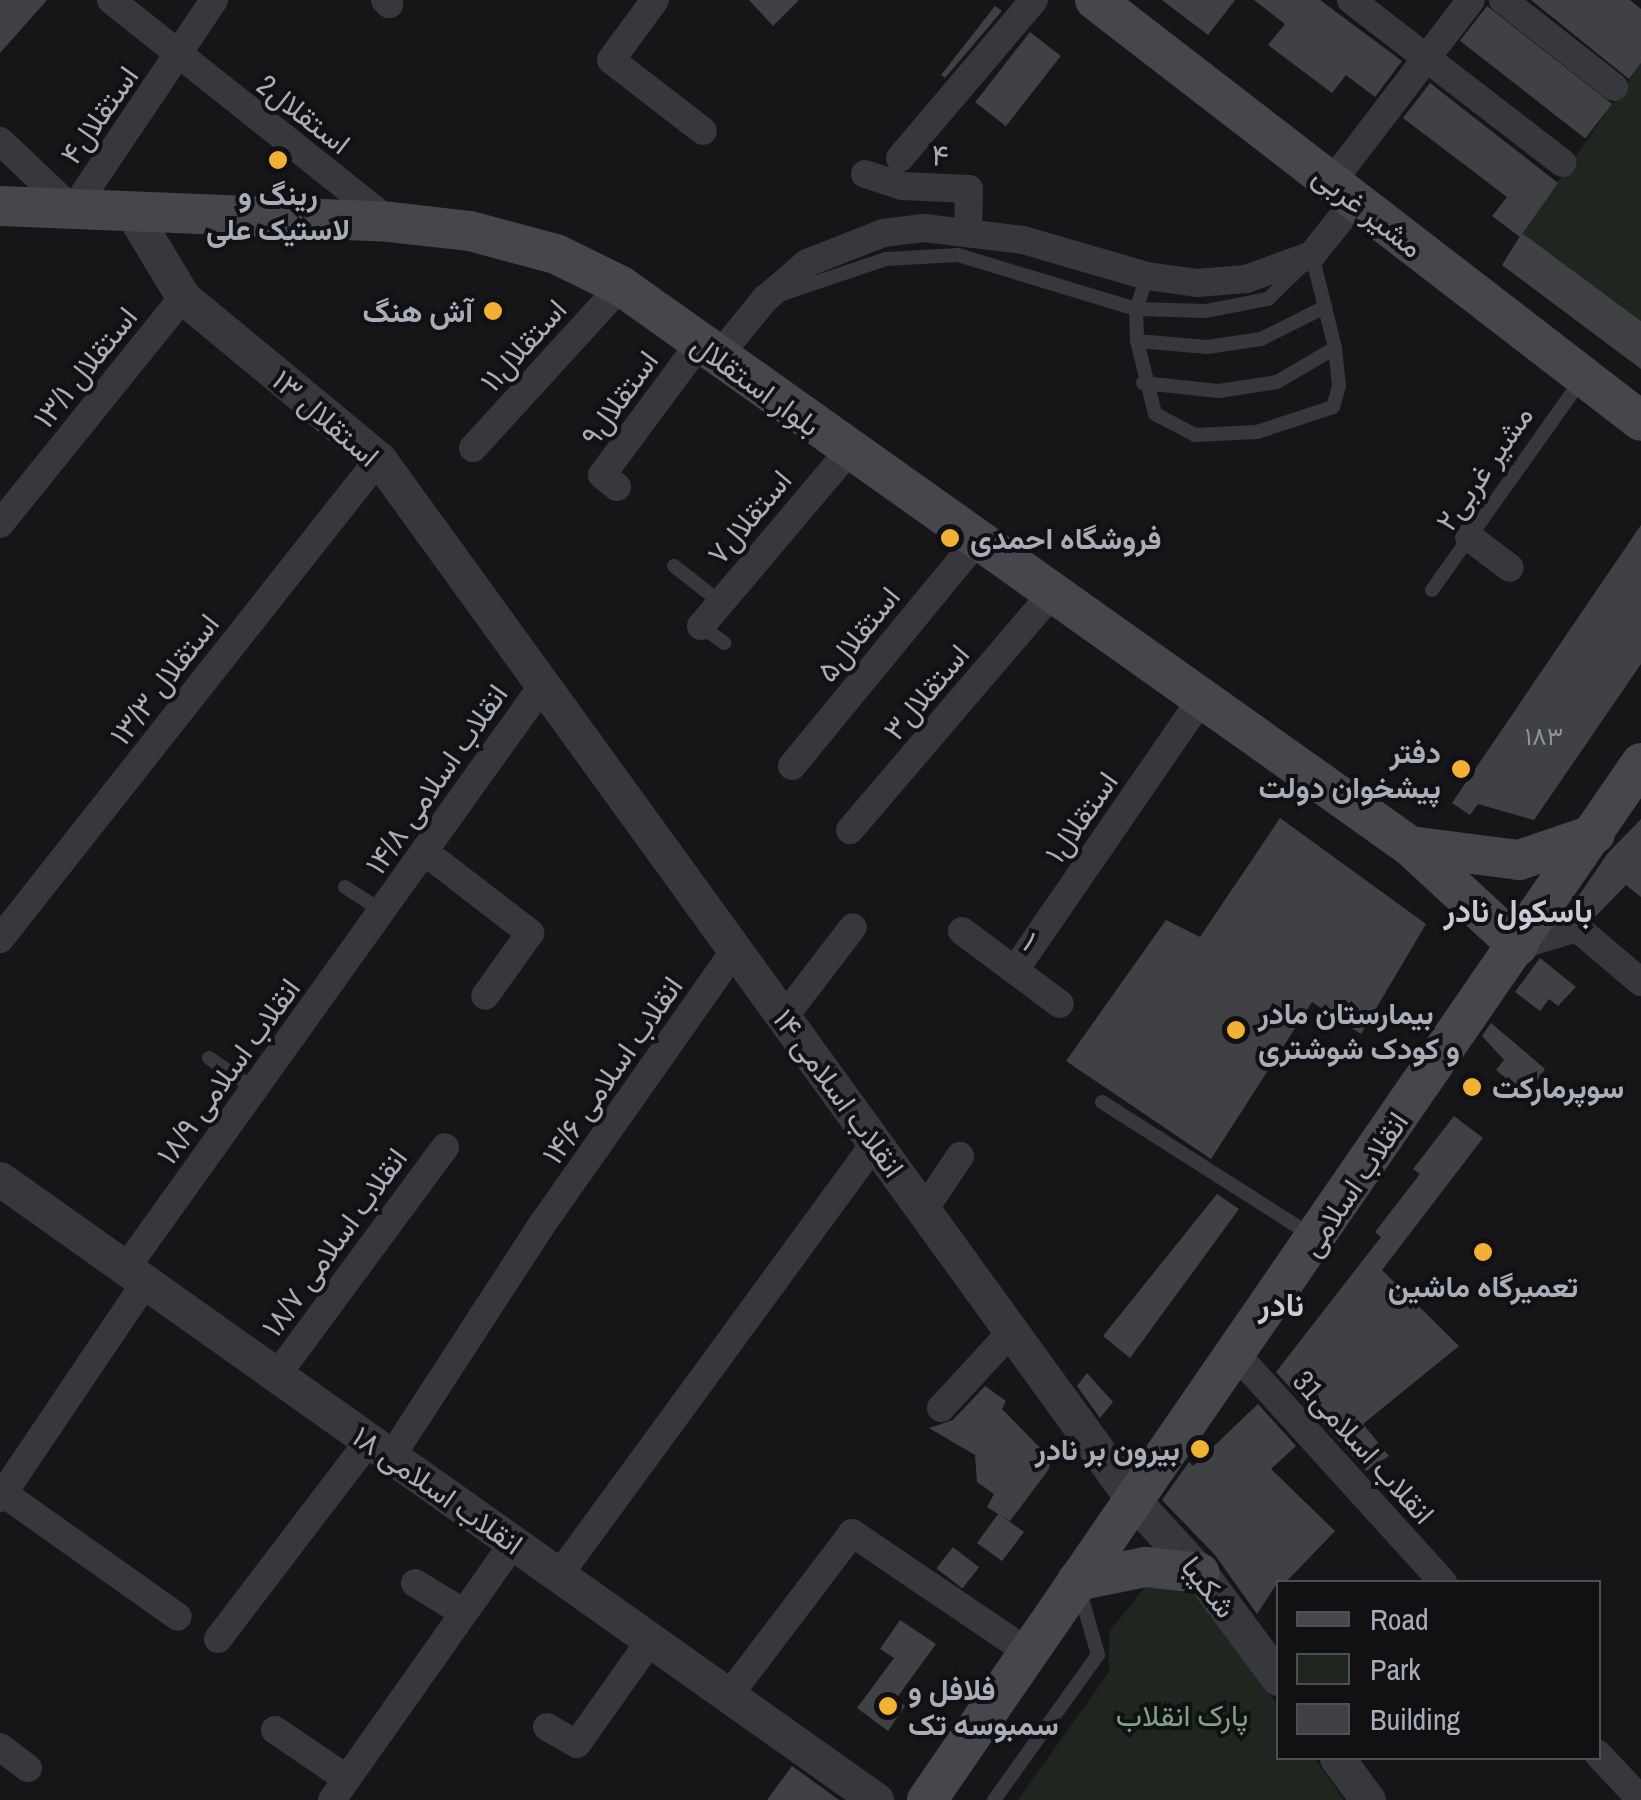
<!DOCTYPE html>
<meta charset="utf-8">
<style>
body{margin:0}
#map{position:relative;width:1641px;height:1800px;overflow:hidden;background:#161618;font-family:"Archivo Narrow",Vazirmatn,sans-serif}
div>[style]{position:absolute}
.green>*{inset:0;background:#1e261f}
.building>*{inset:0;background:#404145;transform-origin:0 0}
.service>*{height:14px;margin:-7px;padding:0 7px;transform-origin:7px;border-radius:7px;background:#37383d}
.minor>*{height:28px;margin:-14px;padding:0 14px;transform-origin:14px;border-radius:14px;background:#37383d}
.tertiary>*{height:35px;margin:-17.5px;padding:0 17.5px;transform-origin:17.5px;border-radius:17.5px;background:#37383d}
.secondary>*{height:40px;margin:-20px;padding:0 20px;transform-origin:20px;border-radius:20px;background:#45474d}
.dots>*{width:28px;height:28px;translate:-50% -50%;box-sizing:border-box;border:5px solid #111113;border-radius:50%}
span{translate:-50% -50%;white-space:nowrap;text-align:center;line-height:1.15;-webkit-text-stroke:8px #111113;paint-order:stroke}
.number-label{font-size:25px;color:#8e929b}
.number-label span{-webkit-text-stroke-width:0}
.street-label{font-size:30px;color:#a8adb8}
.poi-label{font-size:30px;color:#a8adb8;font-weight:700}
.right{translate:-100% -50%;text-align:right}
.left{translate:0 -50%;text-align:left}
.park-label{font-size:30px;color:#7fa381}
.neighbourhood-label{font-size:32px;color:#c9ccd4;font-weight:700}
.legend{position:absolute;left:1276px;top:1580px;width:325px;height:180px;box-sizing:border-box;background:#111113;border:2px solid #4d4f55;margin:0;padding:12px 18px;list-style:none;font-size:30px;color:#a8adb8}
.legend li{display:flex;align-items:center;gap:20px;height:50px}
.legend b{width:50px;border:2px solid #4d4f55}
</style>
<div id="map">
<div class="green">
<div style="clip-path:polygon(1641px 63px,1641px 321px,1522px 233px)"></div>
<div style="clip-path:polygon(1195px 1587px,1278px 1706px,1278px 1758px,1314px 1758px,1344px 1800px,1018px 1800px,1109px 1672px,1109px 1632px,1144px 1588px)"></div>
</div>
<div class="building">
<div style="clip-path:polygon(0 0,47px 0,0 53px)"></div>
<div style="clip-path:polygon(749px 0,799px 0,773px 26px)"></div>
<div style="clip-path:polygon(1162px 0,1235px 0,1208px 35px)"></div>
<div style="clip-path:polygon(1254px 0,1320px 0,1402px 61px,1375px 97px,1346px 75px,1332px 93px,1268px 45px,1285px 24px)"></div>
<div style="clip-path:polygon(1531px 0,1630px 0,1641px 9px,1641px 63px,1629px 79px)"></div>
<div style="clip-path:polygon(995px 6px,1002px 11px,945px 78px,941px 75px)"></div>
<div style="left:1487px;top:6px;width:159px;height:44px;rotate:38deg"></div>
<div style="left:1030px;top:32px;width:39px;height:89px;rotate:38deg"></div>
<div style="clip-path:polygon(1430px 83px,1558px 183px,1520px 237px,1492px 216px,1507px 197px,1403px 118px)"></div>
<div style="clip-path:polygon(1522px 233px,1641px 321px,1641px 369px,1502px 265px)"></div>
<div style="clip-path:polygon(1641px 525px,1641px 664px,1534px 820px,1478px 804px,1470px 815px,1452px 803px)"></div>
<div style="clip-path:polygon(1280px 818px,1426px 924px,1361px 1034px,1312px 1002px,1211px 1159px,1066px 1061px,1166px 920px,1200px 937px)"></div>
<div style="clip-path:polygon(1641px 819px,1641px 897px,1626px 885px,1593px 919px,1576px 911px,1571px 907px,1608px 853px)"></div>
<div style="clip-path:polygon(1540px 958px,1576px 987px,1558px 1006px,1549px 999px,1540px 1011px,1515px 992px)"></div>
<div style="clip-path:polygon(1491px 1023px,1545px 1069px,1526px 1095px,1496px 1070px,1504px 1060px,1482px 1036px)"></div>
<div style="clip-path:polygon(1454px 1116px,1483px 1138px,1382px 1270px,1459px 1346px,1363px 1424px,1389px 1456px,1366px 1471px,1276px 1372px,1381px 1237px,1375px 1232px,1420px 1174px,1413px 1169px)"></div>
<div style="clip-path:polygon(1217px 1194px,1239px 1209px,1130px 1358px,1103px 1336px)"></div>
<div style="clip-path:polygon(1087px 1373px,1113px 1402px,1100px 1418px,1077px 1386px)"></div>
<div style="clip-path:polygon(985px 1386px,1006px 1401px,1002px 1409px,1050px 1458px,1049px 1469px,1010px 1521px,999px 1514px,1024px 1532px,1002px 1561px,977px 1543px,998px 1514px,987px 1507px,994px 1494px,977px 1482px,975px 1455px,929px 1428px,953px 1420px)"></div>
<div style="clip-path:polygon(1258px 1404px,1296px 1446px,1271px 1469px,1335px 1531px,1286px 1582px,1278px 1582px,1257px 1614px,1215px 1555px,1162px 1500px,1189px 1462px,1193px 1466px)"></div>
<div style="left:953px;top:1547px;width:33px;height:27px;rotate:38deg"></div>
<div style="clip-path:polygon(900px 1620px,936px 1644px,896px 1699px,905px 1706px,888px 1731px,857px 1708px,894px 1658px,880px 1649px)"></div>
<div style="clip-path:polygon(792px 1766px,839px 1800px,767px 1800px)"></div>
</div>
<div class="service">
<div style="left:1147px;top:276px;width:35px;rotate:108deg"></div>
<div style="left:1136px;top:309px;width:32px;rotate:88deg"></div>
<div style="left:1137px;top:341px;width:75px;rotate:76.1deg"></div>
<div style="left:1155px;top:414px;width:45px;rotate:27.7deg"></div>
<div style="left:1195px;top:435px;width:62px;rotate:-2.8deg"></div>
<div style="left:1257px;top:432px;width:80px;rotate:-18.2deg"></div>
<div style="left:1333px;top:407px;width:22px;rotate:-74deg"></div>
<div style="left:1339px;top:386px;width:38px;rotate:-96deg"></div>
<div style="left:1335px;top:348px;width:96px;rotate:-103.9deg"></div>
<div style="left:782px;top:294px;width:110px;rotate:-18.6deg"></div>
<div style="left:886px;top:259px;width:72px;rotate:-3.2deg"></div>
<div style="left:958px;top:255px;width:186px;rotate:16.9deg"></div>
<div style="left:1136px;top:309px;width:70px;rotate:1.6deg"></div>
<div style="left:1206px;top:311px;width:63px;rotate:-11deg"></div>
<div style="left:1268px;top:299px;width:52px;rotate:-44.2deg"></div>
<div style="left:1137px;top:341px;width:70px;rotate:4.9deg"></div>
<div style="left:1207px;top:347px;width:55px;rotate:-8.4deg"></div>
<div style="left:1261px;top:339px;width:72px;rotate:-26.6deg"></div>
<div style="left:1143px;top:383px;width:76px;rotate:6deg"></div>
<div style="left:1219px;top:391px;width:59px;rotate:-8.8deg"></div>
<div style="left:1277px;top:382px;width:67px;rotate:-30.4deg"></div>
<div style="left:674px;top:566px;width:58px;rotate:38deg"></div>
<div style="left:1432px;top:590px;width:259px;rotate:-54.6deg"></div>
<div style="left:701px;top:626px;width:29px;rotate:36deg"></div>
<div style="left:345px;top:887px;width:44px;rotate:33deg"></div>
<div style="left:209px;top:1058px;width:55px;rotate:34deg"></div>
<div style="left:1102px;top:1102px;width:249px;rotate:32.5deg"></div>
<div style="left:994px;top:1800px;width:178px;rotate:-54.4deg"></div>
<div style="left:1098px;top:1655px;width:66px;rotate:-105.9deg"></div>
</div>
<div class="minor">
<div style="left:111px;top:0;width:357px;rotate:38.5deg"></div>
<div style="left:385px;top:0;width:6px;rotate:45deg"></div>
<div style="left:655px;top:0;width:74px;rotate:126.3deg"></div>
<div style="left:611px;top:60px;width:116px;rotate:37.7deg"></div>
<div style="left:1351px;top:0;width:267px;rotate:37.6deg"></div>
<div style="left:1503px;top:0;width:141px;rotate:38.1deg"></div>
<div style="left:0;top:141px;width:100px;rotate:43.4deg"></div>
<div style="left:73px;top:210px;width:253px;rotate:-56.1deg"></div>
<div style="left:900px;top:158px;width:207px;rotate:-49.7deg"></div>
<div style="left:865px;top:174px;width:39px;rotate:18deg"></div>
<div style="left:902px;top:186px;width:67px;rotate:2.6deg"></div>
<div style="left:969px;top:189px;width:44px;rotate:91.3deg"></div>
<div style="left:1331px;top:183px;width:230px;rotate:-52.6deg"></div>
<div style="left:717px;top:358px;width:76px;rotate:-50.9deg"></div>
<div style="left:765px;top:299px;width:55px;rotate:-40.6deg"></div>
<div style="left:807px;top:263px;width:82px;rotate:-21.5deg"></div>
<div style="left:883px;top:233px;width:41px;rotate:-7deg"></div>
<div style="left:924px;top:228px;width:100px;rotate:6.9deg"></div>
<div style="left:1023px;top:240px;width:129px;rotate:16.2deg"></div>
<div style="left:1147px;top:276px;width:50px;rotate:8deg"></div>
<div style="left:1197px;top:283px;width:49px;rotate:-4.7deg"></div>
<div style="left:1246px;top:279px;width:70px;rotate:-20deg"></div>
<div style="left:1312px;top:255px;width:69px;rotate:-51.5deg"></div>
<div style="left:473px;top:448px;width:219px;rotate:-47.6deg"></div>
<div style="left:617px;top:487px;width:19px;rotate:-141deg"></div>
<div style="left:602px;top:475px;width:163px;rotate:-53.5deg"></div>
<div style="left:0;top:524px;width:292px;rotate:-51.1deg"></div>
<div style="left:1469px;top:537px;width:51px;rotate:37.1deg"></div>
<div style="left:701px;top:626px;width:228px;rotate:-49.8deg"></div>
<div style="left:792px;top:766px;width:288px;rotate:-50.6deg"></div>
<div style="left:850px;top:830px;width:309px;rotate:-49.5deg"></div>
<div style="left:425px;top:852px;width:133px;rotate:37.6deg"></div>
<div style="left:530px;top:933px;width:77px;rotate:125.5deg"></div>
<div style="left:962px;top:931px;width:122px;rotate:36.7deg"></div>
<div style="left:0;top:939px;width:612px;rotate:-51.71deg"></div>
<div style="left:1518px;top:946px;width:62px;rotate:-17deg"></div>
<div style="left:1577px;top:928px;width:84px;rotate:40.2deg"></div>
<div style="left:1015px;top:970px;width:326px;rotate:-55.5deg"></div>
<div style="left:784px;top:1017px;width:113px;rotate:-52.5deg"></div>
<div style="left:924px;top:1210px;width:65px;rotate:-56.3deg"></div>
<div style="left:126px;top:1268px;width:717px;rotate:-54.43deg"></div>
<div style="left:1237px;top:1355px;width:307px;rotate:47.8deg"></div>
<div style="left:277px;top:1375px;width:283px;rotate:-53.6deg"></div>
<div style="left:941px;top:1408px;width:105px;rotate:-47.3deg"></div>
<div style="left:391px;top:1457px;width:275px;rotate:-57deg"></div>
<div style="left:541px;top:1226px;width:337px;rotate:-54.9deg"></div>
<div style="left:3px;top:1493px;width:214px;rotate:35.3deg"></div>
<div style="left:0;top:1498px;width:259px;rotate:-56deg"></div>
<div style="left:559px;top:1575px;width:535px;rotate:-53.82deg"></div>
<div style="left:415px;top:1583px;width:57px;rotate:31.5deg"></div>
<div style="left:218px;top:1639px;width:249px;rotate:-52.7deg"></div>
<div style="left:730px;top:1694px;width:202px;rotate:-52.8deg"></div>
<div style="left:852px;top:1533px;width:214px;rotate:34.1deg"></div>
<div style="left:547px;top:1727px;width:34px;rotate:30deg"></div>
<div style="left:577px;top:1744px;width:126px;rotate:-54.7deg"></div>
<div style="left:275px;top:1730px;width:87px;rotate:34.2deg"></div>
<div style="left:0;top:1747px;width:35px;rotate:37deg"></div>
<div style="left:1598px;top:1754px;width:63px;rotate:46.9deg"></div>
<div style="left:332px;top:1800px;width:314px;rotate:-54.8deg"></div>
</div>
<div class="tertiary">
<div style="left:132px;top:212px;width:99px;rotate:59deg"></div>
<div style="left:183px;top:297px;width:254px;rotate:39.6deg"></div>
<div style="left:379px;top:459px;width:1287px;rotate:54.07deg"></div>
<div style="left:1134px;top:1501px;width:98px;rotate:47.5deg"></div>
<div style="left:1200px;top:1573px;width:131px;rotate:53.4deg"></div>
<div style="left:0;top:1179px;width:1074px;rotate:35.33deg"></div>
<div style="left:1337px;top:1758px;width:52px;rotate:53.6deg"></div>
</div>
<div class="secondary">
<div style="left:1095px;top:0;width:689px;rotate:37.63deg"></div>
<div style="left:0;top:206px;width:390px;rotate:2.3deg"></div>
<div style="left:390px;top:222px;width:81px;rotate:6.4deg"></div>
<div style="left:470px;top:231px;width:89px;rotate:15deg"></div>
<div style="left:556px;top:254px;width:72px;rotate:26.2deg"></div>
<div style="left:621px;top:286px;width:968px;rotate:35.37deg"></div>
<div style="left:1410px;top:846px;width:147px;rotate:42.8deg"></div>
<div style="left:1410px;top:846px;width:110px;rotate:7.3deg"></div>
<div style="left:1519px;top:860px;width:80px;rotate:-18.9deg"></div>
<div style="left:1077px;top:1581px;width:69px;rotate:-11.6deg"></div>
<div style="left:1145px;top:1567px;width:55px;rotate:6.2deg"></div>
<div style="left:927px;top:1800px;width:1259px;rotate:-55.45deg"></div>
</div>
<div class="dots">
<div style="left:278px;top:160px;background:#f2b134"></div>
<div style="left:493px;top:311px;background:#f2b134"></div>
<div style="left:950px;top:538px;background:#f2b134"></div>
<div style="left:1461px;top:769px;background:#f2b134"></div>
<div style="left:1236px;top:1030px;background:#f2b134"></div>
<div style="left:1472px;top:1087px;background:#f2b134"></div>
<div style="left:1483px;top:1252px;background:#f2b134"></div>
<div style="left:1200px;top:1449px;background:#f2b134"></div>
<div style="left:888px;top:1706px;background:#f2b134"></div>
</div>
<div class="number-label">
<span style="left:1544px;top:736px">۱۸۳</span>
</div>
<div class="street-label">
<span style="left:304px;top:114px;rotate:38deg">2استقلال</span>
<span style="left:99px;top:115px;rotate:-55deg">استقلال۴</span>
<span style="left:940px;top:155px;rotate:3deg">۴</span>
<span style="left:1368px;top:211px;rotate:38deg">مشیر غربی</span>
<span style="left:523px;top:345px;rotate:-48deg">استقلال۱۱</span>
<span style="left:85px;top:367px;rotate:-51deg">۱۳/۱ استقلال</span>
<span style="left:756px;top:385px;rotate:36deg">بلوار استقلال</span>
<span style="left:619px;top:398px;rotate:-54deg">استقلال۹</span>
<span style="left:326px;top:418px;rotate:41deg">۱۳ استقلال</span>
<span style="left:1484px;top:468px;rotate:-55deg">۲مشیر غربی</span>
<span style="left:749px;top:517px;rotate:-50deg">استقلال۷</span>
<span style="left:858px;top:634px;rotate:-51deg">استقلال۵</span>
<span style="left:164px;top:679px;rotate:-52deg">۱۳/۳ استقلال</span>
<span style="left:926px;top:692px;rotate:-50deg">استقلال۳</span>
<span style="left:436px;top:779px;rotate:-55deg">۱۴/۸ انقلاب اسلامی</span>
<span style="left:1081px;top:817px;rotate:-55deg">استقلال۱</span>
<span style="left:1030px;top:941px;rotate:36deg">۱</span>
<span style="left:612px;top:1070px;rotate:-55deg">۱۴/۶ انقلاب اسلامی</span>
<span style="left:228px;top:1071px;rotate:-54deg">۱۸/۹ انقلاب اسلامی</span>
<span style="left:839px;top:1093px;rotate:54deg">۱۴ انقلاب اسلامی</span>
<span style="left:1354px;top:1184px;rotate:-56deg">انقلاب اسلامی</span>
<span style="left:334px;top:1242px;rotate:-54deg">۱۸/۷ انقلاب اسلامی</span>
<span style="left:1364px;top:1447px;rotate:48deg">31انقلاب اسلامی</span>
<span style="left:438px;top:1490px;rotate:35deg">۱۸ انقلاب اسلامی</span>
<span style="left:1209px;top:1587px;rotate:52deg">شکیبا</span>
</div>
<div class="poi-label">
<span style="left:278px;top:211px">رینگ و<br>لاستیک علی</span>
<span class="right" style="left:473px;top:311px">آش هنگ</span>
<span class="left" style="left:970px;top:538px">فروشگاه احمدی</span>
<span class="right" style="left:1441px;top:769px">دفتر<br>پیشخوان دولت</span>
<span class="left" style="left:1258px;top:1030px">بیمارستان مادر<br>و کودک شوشتری</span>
<span class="left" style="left:1492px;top:1087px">سوپرمارکت</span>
<span style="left:1483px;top:1286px">تعمیرگاه ماشین</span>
<span class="right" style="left:1180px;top:1449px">بیرون بر نادر</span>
<span class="left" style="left:908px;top:1706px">فلافل و<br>سمبوسه تک</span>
</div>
<div class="park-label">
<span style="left:1182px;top:1715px">پارک انقلاب</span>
</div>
<div class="neighbourhood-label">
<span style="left:1518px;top:911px">باسکول نادر</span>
<span style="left:1281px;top:1305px">نادر</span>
</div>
<ul class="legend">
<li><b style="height:12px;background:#45474d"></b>Road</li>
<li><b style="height:28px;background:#1e261f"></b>Park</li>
<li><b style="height:28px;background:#404145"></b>Building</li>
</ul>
</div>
